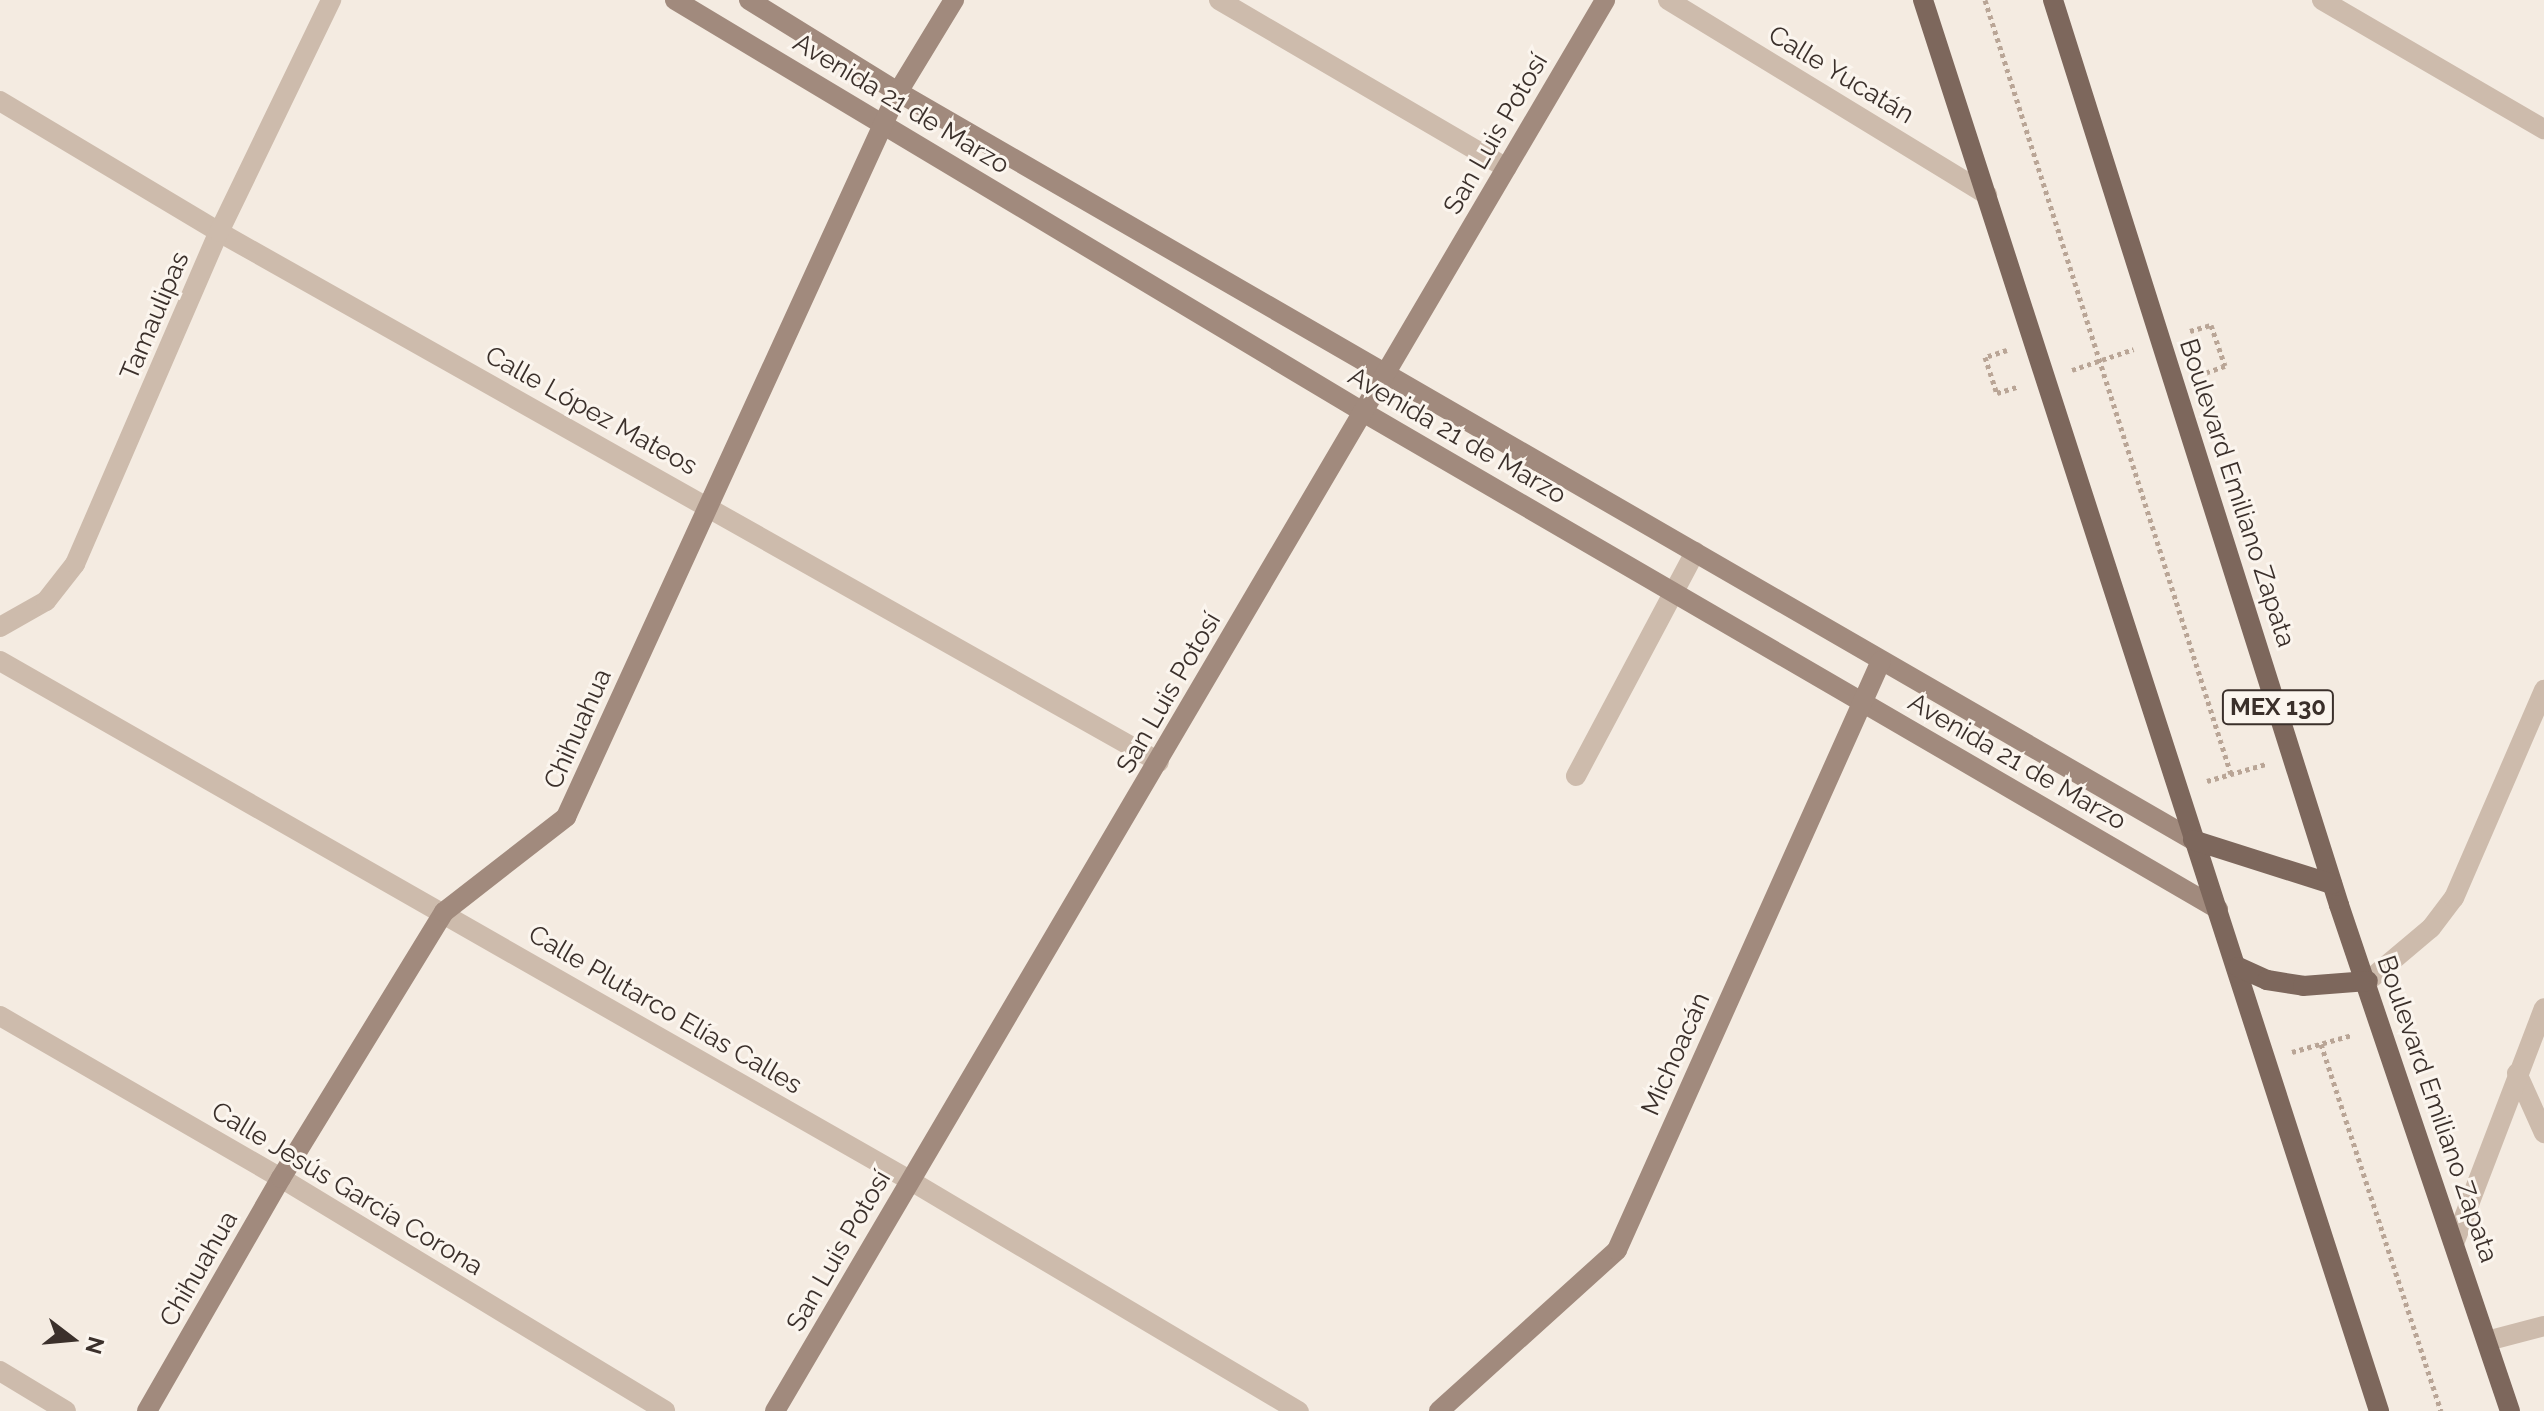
<!DOCTYPE html>
<meta charset="utf-8">
<style>
body{margin:0}
#map{position:relative;width:2544px;height:1411px;overflow:hidden;background:#f4ebe1;font-family:Raleway,sans-serif}
div>[style]{position:absolute}
.path>*{height:5px;margin-top:-2.5px;transform-origin:0;background:repeating-linear-gradient(90deg,#b9a596 0 4px,transparent 0 8px)}
.lane>*{height:20px;margin:-10px;padding:0 10px;transform-origin:10px;border-radius:10px;background:#cdbbac}
.street>*{height:20px;margin:-10px;padding:0 10px;transform-origin:10px;border-radius:10px;background:#cdbbac}
.secondary>*{height:20px;margin:-10px;padding:0 10px;transform-origin:10px;border-radius:10px;background:#a18a7d}
.primary>*{height:20px;margin:-10px;padding:0 10px;transform-origin:10px;border-radius:10px;background:#7d675c}
span{translate:-50% -50%;white-space:nowrap;text-align:center;line-height:1.15;-webkit-text-stroke:6px #fbf5ee;paint-order:stroke}
.shield-label span{padding:2px 6px;background:#fbf5ee;border:2px solid;border-radius:6px;-webkit-text-stroke-width:0}
.shield-label{font-size:24px;color:#3b302b;font-weight:700}
.street-label{font-size:26px;color:#3b302b}
.north{position:absolute;left:32px;top:1299px;width:80px;height:80px;-webkit-text-stroke:6px #fbf5ee;paint-order:stroke;rotate:106deg;font-size:22px;font-weight:700;line-height:32px;text-align:center;color:#3b302b}
.north::after{content:'';display:block;margin:auto;width:28px;height:36px;background:#3b302b;clip-path:polygon(50% 0,100% 100%,50% 72%,0 100%)}
</style>
<div id="map">
<div class="path">
<div style="left:1985px;top:0;width:812px;rotate:72.37deg"></div>
<div style="left:2190px;top:331px;width:22px;rotate:-16deg"></div>
<div style="left:2211px;top:325px;width:43px;rotate:71.1deg"></div>
<div style="left:2225px;top:366px;width:24px;rotate:161deg"></div>
<div style="left:2007px;top:350px;width:23px;rotate:162deg"></div>
<div style="left:1985px;top:357px;width:38px;rotate:72deg"></div>
<div style="left:1997px;top:393px;width:21px;rotate:-17deg"></div>
<div style="left:2072px;top:370px;width:65px;rotate:-18.7deg"></div>
<div style="left:2207px;top:781px;width:61px;rotate:-16.1deg"></div>
<div style="left:2321px;top:1044px;width:386px;rotate:71.9deg"></div>
<div style="left:2292px;top:1052px;width:62px;rotate:-15.8deg"></div>
</div>
<div class="lane">
<div style="left:2322px;top:0;width:257px;rotate:30.2deg"></div>
<div style="left:1576px;top:776px;width:254px;rotate:-62deg"></div>
<div style="left:2368px;top:981px;width:82px;rotate:-40.1deg"></div>
<div style="left:2431px;top:928px;width:38px;rotate:-53deg"></div>
<div style="left:2454px;top:898px;width:227px;rotate:-66.6deg"></div>
<div style="left:2517px;top:1073px;width:66px;rotate:65.8deg"></div>
<div style="left:2455px;top:1241px;width:249px;rotate:-69.1deg"></div>
<div style="left:2487px;top:1341px;width:59px;rotate:-14.7deg"></div>
</div>
<div class="street">
<div style="left:1219px;top:0;width:333px;rotate:30.3deg"></div>
<div style="left:1668px;top:0;width:374px;rotate:31.4deg"></div>
<div style="left:0;top:101px;width:255px;rotate:30.9deg"></div>
<div style="left:219px;top:232px;width:1079px;rotate:29.42deg"></div>
<div style="left:0;top:627px;width:53px;rotate:-29.5deg"></div>
<div style="left:46px;top:601px;width:47px;rotate:-51.9deg"></div>
<div style="left:75px;top:564px;width:362px;rotate:-66.6deg"></div>
<div style="left:219px;top:232px;width:258px;rotate:-64.2deg"></div>
<div style="left:0;top:661px;width:1049px;rotate:29.72deg"></div>
<div style="left:911px;top:1181px;width:451px;rotate:30.7deg"></div>
<div style="left:0;top:1016px;width:324px;rotate:30deg"></div>
<div style="left:281px;top:1178px;width:449px;rotate:31.2deg"></div>
<div style="left:0;top:1371px;width:77px;rotate:31.2deg"></div>
</div>
<div class="secondary">
<div style="left:675px;top:0;width:802px;rotate:30.91deg"></div>
<div style="left:1363px;top:412px;width:989px;rotate:30.17deg"></div>
<div style="left:749px;top:0;width:175px;rotate:31.7deg"></div>
<div style="left:898px;top:92px;width:1496px;rotate:30.01deg"></div>
<div style="left:147px;top:1411px;width:269px;rotate:-60.1deg"></div>
<div style="left:281px;top:1178px;width:312px;rotate:-58.5deg"></div>
<div style="left:444px;top:912px;width:155px;rotate:-37.9deg"></div>
<div style="left:566px;top:817px;width:797px;rotate:-65.4deg"></div>
<div style="left:898px;top:92px;width:108px;rotate:-58.7deg"></div>
<div style="left:775px;top:1411px;width:1637px;rotate:-59.53deg"></div>
<div style="left:1439px;top:1411px;width:240px;rotate:-42.1deg"></div>
<div style="left:1617px;top:1250px;width:645px;rotate:-65.86deg"></div>
</div>
<div class="primary">
<div style="left:1923px;top:0;width:1483px;rotate:72.09deg"></div>
<div style="left:2053px;top:0;width:949px;rotate:72.46deg"></div>
<div style="left:2339px;top:905px;width:534px;rotate:71.33deg"></div>
<div style="left:2193px;top:840px;width:146px;rotate:17.6deg"></div>
<div style="left:2238px;top:967px;width:32px;rotate:24deg"></div>
<div style="left:2267px;top:980px;width:36px;rotate:9deg"></div>
<div style="left:2303px;top:986px;width:65px;rotate:-4.4deg"></div>
</div>
<div class="shield-label">
<span style="left:2278px;top:707px">MEX 130</span>
</div>
<div class="street-label">
<span style="left:1841px;top:75px;rotate:31deg">Calle Yucatán</span>
<span style="left:901px;top:104px;rotate:31deg">Avenida 21 de Marzo</span>
<span style="left:1496px;top:134px;rotate:-60deg">San Luis Potosí</span>
<span style="left:155px;top:316px;rotate:-67deg">Tamaulipas</span>
<span style="left:591px;top:411px;rotate:29deg">Calle López Mateos</span>
<span style="left:1457px;top:436px;rotate:30deg">Avenida 21 de Marzo</span>
<span style="left:2237px;top:493px;rotate:72deg">Boulevard Emiliano Zapata</span>
<span style="left:1169px;top:693px;rotate:-60deg">San Luis Potosí</span>
<span style="left:578px;top:729px;rotate:-66deg">Chihuahua</span>
<span style="left:2017px;top:762px;rotate:30deg">Avenida 21 de Marzo</span>
<span style="left:665px;top:1010px;rotate:30deg">Calle Plutarco Elías Calles</span>
<span style="left:1676px;top:1054px;rotate:-66deg">Michoacán</span>
<span style="left:2437px;top:1109px;rotate:71deg">Boulevard Emiliano Zapata</span>
<span style="left:347px;top:1189px;rotate:31deg">Calle Jesús García Corona</span>
<span style="left:839px;top:1251px;rotate:-60deg">San Luis Potosí</span>
<span style="left:199px;top:1269px;rotate:-60deg">Chihuahua</span>
</div>
<div class="north">N</div>
</div>
